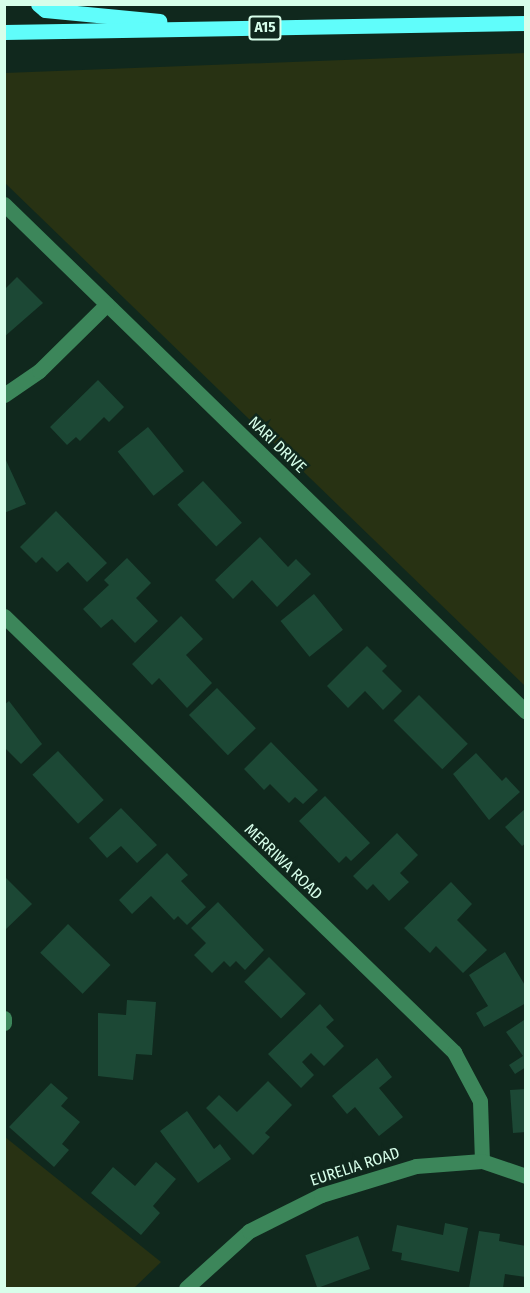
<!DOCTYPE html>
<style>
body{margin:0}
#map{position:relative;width:530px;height:1293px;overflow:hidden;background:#10281d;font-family:"Fira Sans Condensed",sans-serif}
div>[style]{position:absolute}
.green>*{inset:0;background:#283213}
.building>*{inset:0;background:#1c4835;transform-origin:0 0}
.minor>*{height:15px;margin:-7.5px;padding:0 7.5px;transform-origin:7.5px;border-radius:7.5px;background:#3c865a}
.major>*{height:15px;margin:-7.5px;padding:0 7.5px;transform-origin:7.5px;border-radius:7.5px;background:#60fdfb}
span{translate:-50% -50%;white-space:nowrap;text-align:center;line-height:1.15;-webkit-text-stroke:5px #10281d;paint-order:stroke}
.shield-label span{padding:2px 4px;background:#10281d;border:2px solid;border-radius:4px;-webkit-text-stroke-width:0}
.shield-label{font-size:15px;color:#d7feea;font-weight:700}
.street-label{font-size:16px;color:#d7feea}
.frame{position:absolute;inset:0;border:6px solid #d7feea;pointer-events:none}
</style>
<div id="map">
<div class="green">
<div style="clip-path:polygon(525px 53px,526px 53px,525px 686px,4px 182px,5px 73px)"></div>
<div style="clip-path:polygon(4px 1137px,5px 1137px,161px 1262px,134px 1288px,5px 1288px)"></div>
</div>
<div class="building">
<div style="clip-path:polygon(17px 277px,43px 303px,4px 337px,4px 290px)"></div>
<div style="clip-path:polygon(98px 380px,124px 407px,109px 422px,104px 417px,80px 441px,76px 437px,67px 445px,50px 427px)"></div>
<div style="left:148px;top:427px;width:57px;height:39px;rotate:51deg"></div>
<div style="clip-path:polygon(4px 456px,26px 504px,4px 513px)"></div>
<div style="left:203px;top:481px;width:57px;height:35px;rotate:47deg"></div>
<div style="clip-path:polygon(56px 511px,107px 563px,87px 582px,68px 562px,57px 572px,42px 557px,36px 563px,20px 547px)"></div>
<div style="clip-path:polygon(260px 537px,288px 567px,296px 559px,311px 574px,277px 607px,252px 580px,233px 599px,215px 580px)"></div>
<div style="clip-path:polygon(127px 558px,151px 583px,136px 598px,158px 621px,135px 643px,112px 619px,101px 628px,83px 609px,109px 585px,104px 580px)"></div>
<div style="left:314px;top:594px;width:46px;height:43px;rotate:51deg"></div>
<div style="clip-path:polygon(181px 616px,203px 639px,186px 655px,212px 683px,187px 708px,159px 678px,152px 685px,132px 664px)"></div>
<div style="clip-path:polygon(367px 646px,387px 666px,382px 671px,402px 691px,383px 710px,365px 691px,348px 708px,327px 686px)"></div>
<div style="left:217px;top:688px;width:56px;height:39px;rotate:46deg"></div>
<div style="left:419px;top:695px;width:69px;height:36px;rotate:45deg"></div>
<div style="clip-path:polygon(9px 701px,42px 744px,21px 764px,4px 747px,4px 705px)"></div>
<div style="clip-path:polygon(271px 742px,318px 790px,303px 804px,295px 797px,289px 803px,270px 784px,264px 790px,244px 769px)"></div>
<div style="left:58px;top:751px;width:67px;height:35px;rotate:47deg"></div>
<div style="clip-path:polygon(476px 753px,502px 781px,506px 777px,520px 792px,489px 820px,453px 774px)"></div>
<div style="clip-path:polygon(325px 796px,370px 843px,351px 861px,346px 856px,339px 863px,299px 821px)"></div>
<div style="clip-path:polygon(121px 808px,157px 845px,137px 863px,121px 846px,107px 858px,89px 838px)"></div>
<div style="clip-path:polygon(526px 808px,526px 843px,522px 846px,505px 827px)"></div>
<div style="clip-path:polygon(397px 833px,418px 855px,400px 873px,409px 882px,389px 901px,373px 884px,367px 890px,353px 876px)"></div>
<div style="clip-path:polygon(167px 853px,188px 875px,181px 881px,206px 907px,187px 925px,178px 916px,174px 920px,151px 896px,132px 914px,119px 900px)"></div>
<div style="clip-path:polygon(4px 876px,32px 904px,4px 931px)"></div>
<div style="clip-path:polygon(451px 882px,472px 904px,457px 920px,487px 950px,463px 973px,436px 946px,430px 953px,404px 928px)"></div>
<div style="clip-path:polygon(218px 902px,264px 950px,245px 970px,236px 961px,230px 967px,224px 961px,212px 973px,194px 955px,206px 943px,191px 928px)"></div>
<div style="left:68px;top:924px;width:59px;height:40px;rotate:44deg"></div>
<div style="clip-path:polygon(505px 952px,526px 987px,526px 1003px,484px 1027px,476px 1013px,488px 1006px,469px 975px)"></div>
<div style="left:269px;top:957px;width:52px;height:35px;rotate:45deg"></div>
<div style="clip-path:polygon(127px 1000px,156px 1002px,152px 1055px,136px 1054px,133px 1080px,98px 1076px,98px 1013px,126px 1015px)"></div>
<div style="clip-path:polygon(320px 1004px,334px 1020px,326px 1027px,344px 1046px,324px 1066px,311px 1053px,302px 1062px,314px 1075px,301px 1088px,268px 1054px)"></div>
<div style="clip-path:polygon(524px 1020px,526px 1067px,515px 1074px,509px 1065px,523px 1056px,506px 1032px)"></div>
<div style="clip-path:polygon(377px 1058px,392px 1077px,379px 1088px,403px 1117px,379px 1136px,355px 1107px,347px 1114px,332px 1096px)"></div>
<div style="clip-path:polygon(268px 1081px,292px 1105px,265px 1133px,270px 1137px,253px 1155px,206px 1108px,219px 1095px,237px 1112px)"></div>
<div style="clip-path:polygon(51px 1083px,68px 1098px,61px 1106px,80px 1122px,62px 1144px,69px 1150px,54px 1167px,9px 1127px)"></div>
<div style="clip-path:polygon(526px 1089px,526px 1132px,513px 1133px,510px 1090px)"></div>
<div style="clip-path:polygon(187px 1111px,214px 1149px,220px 1144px,231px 1159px,198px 1183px,160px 1131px)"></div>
<div style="clip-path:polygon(156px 1162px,176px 1179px,153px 1206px,160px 1213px,141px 1235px,91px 1193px,113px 1167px,135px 1186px)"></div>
<div style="clip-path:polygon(445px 1223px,468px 1228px,459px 1272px,401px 1260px,402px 1253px,392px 1251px,397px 1225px,443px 1235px)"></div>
<div style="clip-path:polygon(479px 1231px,500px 1234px,499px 1241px,526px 1246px,526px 1277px,505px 1274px,503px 1288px,469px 1288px)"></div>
<div style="left:358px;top:1236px;width:35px;height:56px;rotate:70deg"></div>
</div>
<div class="minor">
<div style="left:4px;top:204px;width:728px;rotate:44.22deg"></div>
<div style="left:4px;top:395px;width:42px;rotate:-34.4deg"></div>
<div style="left:39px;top:371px;width:95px;rotate:-44.6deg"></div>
<div style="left:4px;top:616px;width:627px;rotate:44.09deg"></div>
<div style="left:454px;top:1052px;width:55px;rotate:62deg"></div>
<div style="left:480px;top:1101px;width:60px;rotate:88.1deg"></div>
<div style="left:4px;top:1018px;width:5px;rotate:90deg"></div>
<div style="left:186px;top:1288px;width:85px;rotate:-42.1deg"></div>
<div style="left:249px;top:1231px;width:80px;rotate:-26.6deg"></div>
<div style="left:321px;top:1195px;width:99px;rotate:-17deg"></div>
<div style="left:416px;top:1166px;width:66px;rotate:-4.3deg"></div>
<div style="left:482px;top:1161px;width:46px;rotate:18.8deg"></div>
</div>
<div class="major">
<div style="left:38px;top:4px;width:9px;rotate:41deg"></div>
<div style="left:45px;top:10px;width:115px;rotate:5.5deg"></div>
<div style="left:4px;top:32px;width:522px;rotate:-0.99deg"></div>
</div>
<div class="shield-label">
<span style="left:265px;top:28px">A15</span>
</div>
<div class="street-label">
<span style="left:277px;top:445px;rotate:44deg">NARI DRIVE</span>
<span style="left:283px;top:862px;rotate:44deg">MERRIWA ROAD</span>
<span style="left:355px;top:1167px;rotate:-18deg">EURELIA ROAD</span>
</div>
<div class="frame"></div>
</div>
